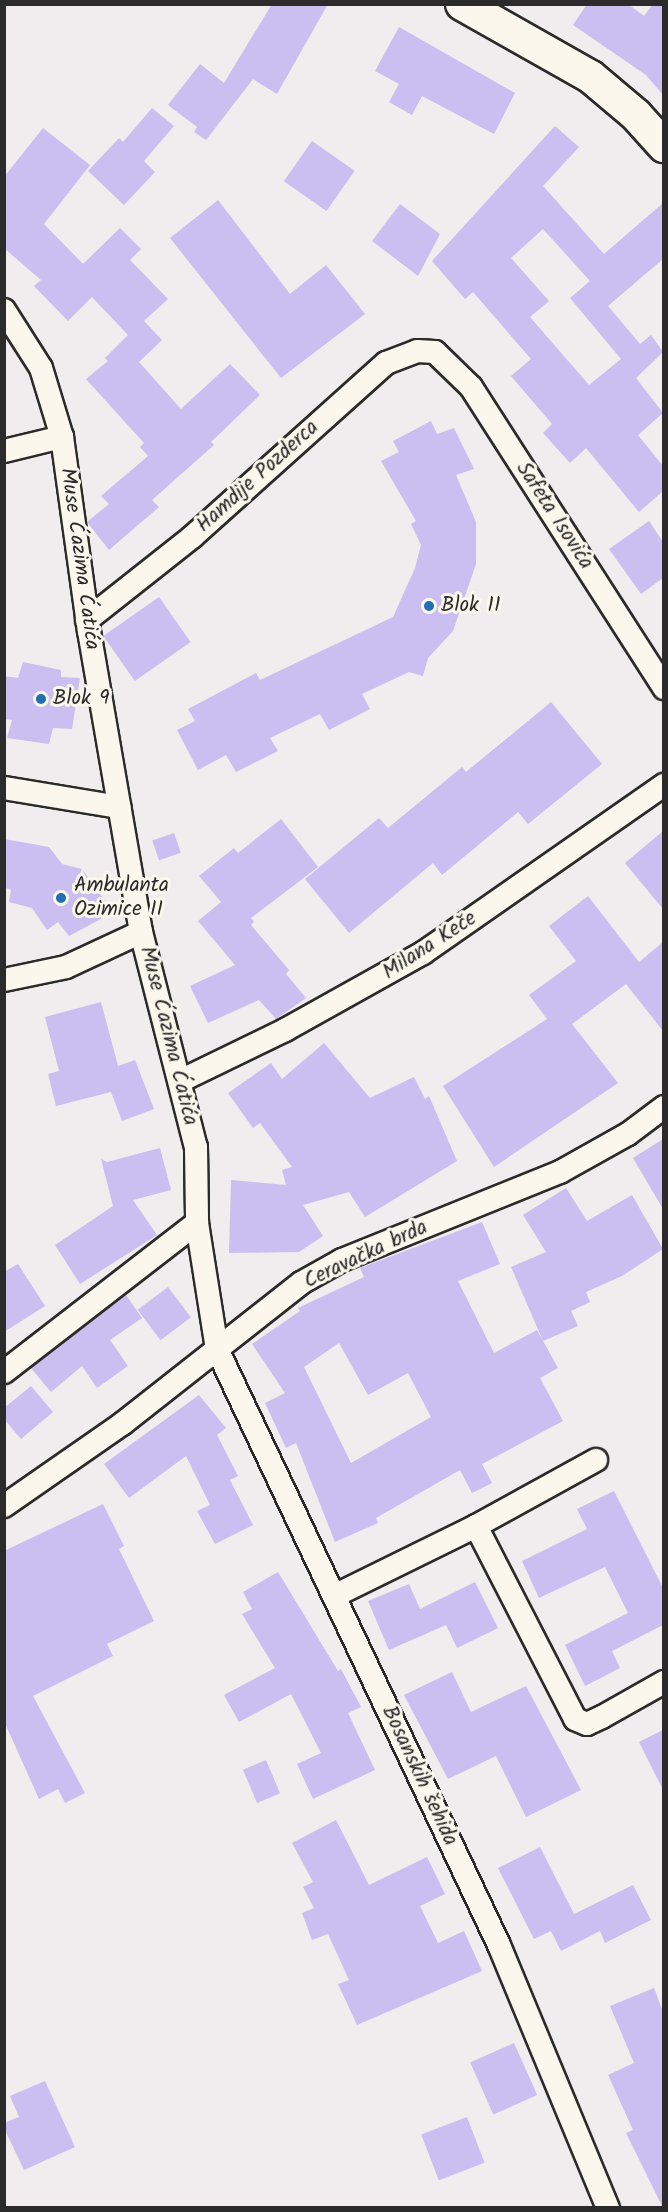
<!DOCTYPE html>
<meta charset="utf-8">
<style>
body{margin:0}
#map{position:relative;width:668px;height:2212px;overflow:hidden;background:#f1eced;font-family:Kalam,sans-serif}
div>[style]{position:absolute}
.building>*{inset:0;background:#cbbef0;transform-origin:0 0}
.roads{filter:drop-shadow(2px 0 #2b2b2b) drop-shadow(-2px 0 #2b2b2b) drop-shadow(0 2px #2b2b2b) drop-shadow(0 -2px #2b2b2b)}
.street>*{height:22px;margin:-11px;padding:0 11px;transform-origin:11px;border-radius:11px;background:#fbf7ec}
.secondary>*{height:32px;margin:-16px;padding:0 16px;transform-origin:16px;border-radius:16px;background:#fbf7ec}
.dots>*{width:16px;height:16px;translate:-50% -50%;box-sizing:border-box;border:3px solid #fbf7ec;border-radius:50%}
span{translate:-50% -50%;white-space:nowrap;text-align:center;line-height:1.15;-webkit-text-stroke:6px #fbf7ec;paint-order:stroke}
.street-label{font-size:21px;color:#2b2b2b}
.poi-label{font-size:21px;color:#2b2b2b}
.left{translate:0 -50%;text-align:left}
.frame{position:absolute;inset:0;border:6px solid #2b2b2b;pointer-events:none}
</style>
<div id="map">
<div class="building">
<div style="clip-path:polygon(272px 4px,328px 4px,277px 94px,253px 79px,206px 140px,194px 132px,197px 127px,168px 105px,200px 64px,224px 83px)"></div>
<div style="clip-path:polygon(587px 4px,628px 4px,644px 16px,653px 4px,663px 4px,663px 95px,646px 75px,573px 25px)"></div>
<div style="clip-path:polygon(399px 27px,515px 93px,494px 134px,422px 96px,412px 115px,389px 102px,399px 84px,375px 71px)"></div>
<div style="clip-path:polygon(152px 108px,174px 126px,144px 161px,155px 172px,124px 205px,88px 171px,119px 138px,123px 142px)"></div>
<div style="clip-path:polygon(evenodd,555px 126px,579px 147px,543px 186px,604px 254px,663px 203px,663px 259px,608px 306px,640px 344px,651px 335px,663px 352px,636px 378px,663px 413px,638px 435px,663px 466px,663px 491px,639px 512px,586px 448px,570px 463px,543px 433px,552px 424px,511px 376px,531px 359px,473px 292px,465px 299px,432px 261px,555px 126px,543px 229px,590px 281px,570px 298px,621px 359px,589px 385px,530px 317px,549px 301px,511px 258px,543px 229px)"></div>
<div style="clip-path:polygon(43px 128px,90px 165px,44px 224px,83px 264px,120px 228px,141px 249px,130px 260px,168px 299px,144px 321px,162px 340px,139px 362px,181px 409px,230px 364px,260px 395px,211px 442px,214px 445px,152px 500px,159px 507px,109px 550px,87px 522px,109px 504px,101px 496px,148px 456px,140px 447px,144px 443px,86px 379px,108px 361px,105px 358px,128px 335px,92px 297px,68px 321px,34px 286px,41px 280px,4px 248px,4px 177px)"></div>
<div style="left:312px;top:141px;width:52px;height:49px;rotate:35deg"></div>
<div style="clip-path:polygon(218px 200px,290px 294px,326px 265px,365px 314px,281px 378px,170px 238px)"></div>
<div style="clip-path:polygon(400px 204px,440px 234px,418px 276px,372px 241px)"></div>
<div style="clip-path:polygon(431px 421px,437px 434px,454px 428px,474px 469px,456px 475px,476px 522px,476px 564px,453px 631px,428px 658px,423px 676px,409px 672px,362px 694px,370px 709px,329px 730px,320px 714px,270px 738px,278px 751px,236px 772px,226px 755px,198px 770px,177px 730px,195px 721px,188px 709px,256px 673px,260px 680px,393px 617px,415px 568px,421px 545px,411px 524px,416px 521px,381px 461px,399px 452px,393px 441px)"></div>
<div style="clip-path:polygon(649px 521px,663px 542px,663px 578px,641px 594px,609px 549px)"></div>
<div style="left:159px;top:597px;width:55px;height:68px;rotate:55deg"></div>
<div style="clip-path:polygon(23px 662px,61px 670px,61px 677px,80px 678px,72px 729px,53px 728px,49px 744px,7px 738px,12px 720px,4px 719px,4px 676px,18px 678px)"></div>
<div style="clip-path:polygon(551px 702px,602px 764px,528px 824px,518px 812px,442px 875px,433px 863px,349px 933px,305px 879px,379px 818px,388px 828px,462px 767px,466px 772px)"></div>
<div style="clip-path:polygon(281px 819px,318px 867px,251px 918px,254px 922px,251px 925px,289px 970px,286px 974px,306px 998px,276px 1019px,259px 1000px,208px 1023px,190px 986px,235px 965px,198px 921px,221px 902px,199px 876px,234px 848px,238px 853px)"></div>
<div style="clip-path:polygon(663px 831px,663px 909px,625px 863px)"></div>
<div style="left:174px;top:833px;width:21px;height:23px;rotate:71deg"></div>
<div style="clip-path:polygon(4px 839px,49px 847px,62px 864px,82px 869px,105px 901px,101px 919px,69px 936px,58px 922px,47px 930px,32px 908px,9px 902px,11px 890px,4px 887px)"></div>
<div style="clip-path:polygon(588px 896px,639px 962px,663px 942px,663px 1031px,626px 984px,572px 1024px,618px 1083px,494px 1167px,443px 1086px,547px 1019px,529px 995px,576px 961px,549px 926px)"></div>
<div style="clip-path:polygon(101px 1002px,118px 1066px,135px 1060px,154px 1109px,122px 1121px,111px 1092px,56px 1106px,48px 1074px,59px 1071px,45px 1017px)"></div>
<div style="clip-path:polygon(324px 1043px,370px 1098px,414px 1077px,425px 1099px,429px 1096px,457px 1161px,365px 1217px,349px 1192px,303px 1205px,323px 1236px,299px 1252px,229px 1253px,231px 1180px,286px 1185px,282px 1170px,292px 1167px,260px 1123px,253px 1128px,228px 1093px,271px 1063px,282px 1079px)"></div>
<div style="clip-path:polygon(663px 1139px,663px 1209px,633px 1158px)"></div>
<div style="clip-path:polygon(160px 1148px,171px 1190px,133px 1200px,157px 1235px,80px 1284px,55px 1245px,113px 1206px,101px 1159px,107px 1162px)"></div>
<div style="clip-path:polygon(566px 1188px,587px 1221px,632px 1195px,663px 1249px,622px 1276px,586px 1292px,590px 1302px,571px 1311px,578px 1326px,543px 1341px,511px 1267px,546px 1252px,523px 1215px)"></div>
<div style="clip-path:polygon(evenodd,482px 1222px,500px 1264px,458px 1281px,494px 1353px,537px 1330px,558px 1368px,540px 1378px,563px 1421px,482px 1464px,492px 1483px,472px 1493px,460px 1470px,376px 1518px,378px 1523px,335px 1542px,296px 1443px,286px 1448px,265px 1403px,285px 1393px,252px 1344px,300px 1311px,298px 1308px,364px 1277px,360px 1268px,482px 1222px,339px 1343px,368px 1395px,408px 1373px,431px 1417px,351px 1463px,304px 1367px,339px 1343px)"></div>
<div style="clip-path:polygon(18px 1264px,45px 1306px,4px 1332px,4px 1272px)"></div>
<div style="left:168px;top:1287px;width:38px;height:38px;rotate:53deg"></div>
<div style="clip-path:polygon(126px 1295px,142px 1318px,110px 1340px,128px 1366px,97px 1388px,82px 1366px,51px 1392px,31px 1368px)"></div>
<div style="clip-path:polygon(31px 1386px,53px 1412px,21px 1439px,4px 1419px,4px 1408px)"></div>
<div style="clip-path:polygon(199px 1395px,226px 1428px,217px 1435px,238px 1476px,230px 1480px,253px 1525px,215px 1544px,197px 1511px,210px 1505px,186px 1456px,129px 1498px,104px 1464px)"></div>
<div style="clip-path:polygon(614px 1491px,663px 1588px,663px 1625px,612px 1651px,620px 1668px,585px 1686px,565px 1645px,628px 1613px,605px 1567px,539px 1598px,522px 1561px,587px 1529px,577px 1509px)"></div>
<div style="clip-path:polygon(103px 1504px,124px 1546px,119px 1549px,154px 1621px,107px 1644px,113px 1656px,33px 1696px,85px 1793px,65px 1803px,58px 1789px,39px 1799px,4px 1721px,4px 1551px)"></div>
<div style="clip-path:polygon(278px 1572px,338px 1671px,341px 1669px,361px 1707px,348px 1713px,375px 1770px,313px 1799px,297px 1764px,321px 1753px,291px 1694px,239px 1722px,224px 1695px,275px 1668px,242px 1614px,252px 1609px,243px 1592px)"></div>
<div style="clip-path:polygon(475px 1582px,498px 1628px,457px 1648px,446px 1625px,389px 1650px,368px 1601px,409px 1584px,420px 1609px)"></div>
<div style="clip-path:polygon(452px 1672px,471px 1712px,526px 1686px,581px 1790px,526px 1817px,496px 1756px,448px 1779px,404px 1695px)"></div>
<div style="clip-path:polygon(663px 1730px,663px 1790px,639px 1742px)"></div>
<div style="left:266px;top:1760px;width:36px;height:25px;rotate:67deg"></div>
<div style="clip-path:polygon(336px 1820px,369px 1885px,427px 1857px,445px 1894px,420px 1906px,438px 1943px,464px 1931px,482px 1971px,357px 2025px,338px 1984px,349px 1980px,328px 1934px,312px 1940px,302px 1913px,314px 1908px,303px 1887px,313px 1882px,292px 1843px)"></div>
<div style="clip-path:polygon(540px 1847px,574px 1914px,633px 1885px,651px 1920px,605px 1943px,600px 1931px,561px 1951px,551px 1931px,534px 1939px,498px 1868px)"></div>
<div style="clip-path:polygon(654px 1988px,663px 2012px,663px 2208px,626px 2133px,633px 2130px,608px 2075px,634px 2063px,610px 2006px)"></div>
<div style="left:514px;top:2043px;width:57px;height:48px;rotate:66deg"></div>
<div style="clip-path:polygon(45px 2081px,75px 2147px,24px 2170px,4px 2128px,4px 2123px,19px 2117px,10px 2096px)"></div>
<div style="left:467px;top:2117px;width:49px;height:49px;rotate:69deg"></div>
</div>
<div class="roads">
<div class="street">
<div style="left:4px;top:310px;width:69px;rotate:57.5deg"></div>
<div style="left:41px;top:368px;width:72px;rotate:73.1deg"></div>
<div style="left:62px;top:437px;width:196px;rotate:82.1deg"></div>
<div style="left:89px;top:631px;width:305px;rotate:80.2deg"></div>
<div style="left:141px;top:932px;width:222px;rotate:75.7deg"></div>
<div style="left:196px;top:1147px;width:76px;rotate:89.2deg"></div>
<div style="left:197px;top:1223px;width:128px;rotate:81deg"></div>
<div style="left:217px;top:1349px;width:659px;rotate:64.68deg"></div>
<div style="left:499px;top:1945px;width:285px;rotate:67.5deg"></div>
<div style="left:4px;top:451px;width:60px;rotate:-13.6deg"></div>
<div style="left:87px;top:620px;width:134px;rotate:-38.3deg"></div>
<div style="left:192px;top:537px;width:261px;rotate:-41.9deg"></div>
<div style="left:386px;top:363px;width:33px;rotate:-21deg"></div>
<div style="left:417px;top:351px;width:18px;rotate:3deg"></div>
<div style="left:435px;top:352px;width:50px;rotate:44.2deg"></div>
<div style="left:471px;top:387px;width:358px;rotate:57.3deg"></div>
<div style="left:4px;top:788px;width:117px;rotate:9.4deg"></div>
<div style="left:4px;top:980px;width:63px;rotate:-11.8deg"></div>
<div style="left:66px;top:967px;width:83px;rotate:-25deg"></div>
<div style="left:180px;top:1081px;width:117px;rotate:-25.9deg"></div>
<div style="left:285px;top:1030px;width:158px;rotate:-29.2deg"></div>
<div style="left:423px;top:953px;width:294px;rotate:-34.9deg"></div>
<div style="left:4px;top:1372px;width:244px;rotate:-37.7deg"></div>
<div style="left:4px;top:1506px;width:144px;rotate:-34.8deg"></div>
<div style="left:122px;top:1424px;width:228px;rotate:-38.2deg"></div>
<div style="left:301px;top:1283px;width:47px;rotate:-29.3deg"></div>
<div style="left:342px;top:1260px;width:235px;rotate:-22deg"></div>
<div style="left:560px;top:1172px;width:78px;rotate:-29.2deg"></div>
<div style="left:628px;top:1134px;width:45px;rotate:-36.9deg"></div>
<div style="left:476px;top:1526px;width:217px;rotate:62.8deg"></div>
<div style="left:575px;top:1719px;width:13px;rotate:23deg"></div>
<div style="left:587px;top:1724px;width:17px;rotate:-25deg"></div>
<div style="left:602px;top:1717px;width:71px;rotate:-29.4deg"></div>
<div style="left:334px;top:1596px;width:158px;rotate:-26.2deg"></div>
<div style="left:476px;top:1526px;width:137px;rotate:-28.8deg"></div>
</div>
<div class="secondary">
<div style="left:462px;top:4px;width:148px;rotate:29.5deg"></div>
<div style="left:591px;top:77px;width:59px;rotate:40.2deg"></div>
<div style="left:636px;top:115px;width:42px;rotate:47.9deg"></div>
</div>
</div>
<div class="dots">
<div style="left:429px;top:606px;background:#1f6fb2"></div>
<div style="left:41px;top:699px;background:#1f6fb2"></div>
<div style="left:61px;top:898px;background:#1f6fb2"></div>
</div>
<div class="street-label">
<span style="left:258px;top:477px;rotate:-42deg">Hamdije Pozderca</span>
<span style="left:554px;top:516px;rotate:57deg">Safeta Isovića</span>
<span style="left:79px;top:559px;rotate:82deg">Muse Ćazima Ćatića</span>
<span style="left:430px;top:946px;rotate:-33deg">Milana Keče</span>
<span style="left:168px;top:1036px;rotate:76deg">Muse Ćazima Ćatića</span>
<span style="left:366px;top:1255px;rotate:-25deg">Ceravačka brda</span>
<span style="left:419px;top:1776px;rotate:65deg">Bosanskih šehida</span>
</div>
<div class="poi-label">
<span class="left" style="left:441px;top:606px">Blok 11</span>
<span class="left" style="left:53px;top:699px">Blok 9</span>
<span class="left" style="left:74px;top:898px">Ambulanta<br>Ozimice II</span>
</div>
<div class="frame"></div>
</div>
